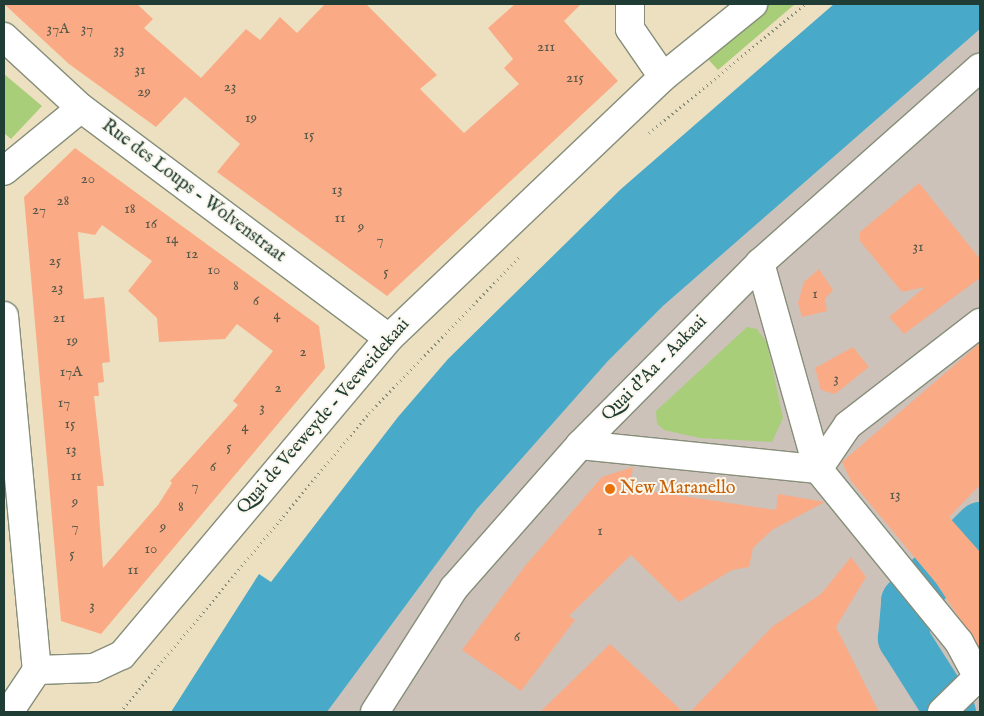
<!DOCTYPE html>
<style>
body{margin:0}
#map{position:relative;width:984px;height:716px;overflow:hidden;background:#ede0c0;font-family:"IM FELL English",serif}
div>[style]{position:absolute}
.industrial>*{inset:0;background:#ccc2b9}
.green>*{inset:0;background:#a8ce79}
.water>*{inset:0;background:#49a9c8}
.river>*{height:51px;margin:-25.5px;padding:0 25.5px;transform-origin:25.5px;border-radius:25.5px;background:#49a9c8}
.building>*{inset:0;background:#faab86}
.path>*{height:3px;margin-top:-1.5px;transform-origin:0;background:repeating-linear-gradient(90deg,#868e7a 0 1px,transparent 0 5px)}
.roads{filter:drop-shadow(1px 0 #868e7a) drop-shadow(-1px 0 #868e7a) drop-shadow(0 1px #868e7a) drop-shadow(0 -1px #868e7a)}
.minor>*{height:28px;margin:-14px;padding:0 14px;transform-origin:14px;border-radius:14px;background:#fff}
.dots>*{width:14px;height:14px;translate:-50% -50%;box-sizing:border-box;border:2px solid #fbf7ec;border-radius:50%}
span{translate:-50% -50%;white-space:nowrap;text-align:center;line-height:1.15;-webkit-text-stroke:4px #fbf7ec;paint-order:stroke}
.number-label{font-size:15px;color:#565848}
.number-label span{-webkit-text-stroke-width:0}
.street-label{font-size:18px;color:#1f3d34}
.food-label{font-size:18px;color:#c56008}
.left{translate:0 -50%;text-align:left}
.frame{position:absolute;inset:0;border:5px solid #1f3d34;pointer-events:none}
</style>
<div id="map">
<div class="industrial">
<div style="clip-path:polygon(980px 29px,980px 712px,327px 712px,477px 509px,608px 361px,663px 306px)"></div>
</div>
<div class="green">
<div style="clip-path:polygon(766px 4px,795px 4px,718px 70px,706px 57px)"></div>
<div style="clip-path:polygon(4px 74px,42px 106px,11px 139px,5px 134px)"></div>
<div style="clip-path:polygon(747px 327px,757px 329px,767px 343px,783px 418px,772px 442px,700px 438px,664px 430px,657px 424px,656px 411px)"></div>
</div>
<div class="water">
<div style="clip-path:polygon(834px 4px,980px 4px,980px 29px,663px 306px,608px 361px,477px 509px,327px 712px,171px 712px,259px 574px,271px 582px,398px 417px,448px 359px,621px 189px)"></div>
</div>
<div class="river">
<div style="left:950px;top:712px;width:88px;rotate:-122.4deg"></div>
<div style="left:903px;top:638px;width:37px;rotate:-85deg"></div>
<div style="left:906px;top:601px;width:105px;rotate:-45deg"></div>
</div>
<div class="building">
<div style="clip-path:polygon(4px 4px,137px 4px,153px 19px,144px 28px,201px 78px,246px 29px,260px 40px,280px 17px,297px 33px,325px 4px,366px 4px,437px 75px,420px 89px,464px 133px,519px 84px,504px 68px,513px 59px,488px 28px,515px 4px,581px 4px,564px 21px,618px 81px,387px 296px,217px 172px,240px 144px,185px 97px,156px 127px,69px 64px)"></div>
<div style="clip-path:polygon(evenodd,75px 148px,319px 326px,325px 368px,101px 634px,61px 621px,24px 197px,75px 148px,102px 225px,152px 261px,128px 291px,157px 318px,159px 342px,225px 339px,237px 324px,273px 351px,233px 401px,238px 405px,170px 481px,172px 483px,158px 505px,103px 568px,97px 486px,104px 486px,94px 396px,99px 396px,98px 383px,104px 382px,102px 363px,110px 362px,104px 297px,84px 299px,78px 232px,95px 235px,102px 225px)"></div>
<div style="clip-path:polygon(919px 183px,980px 259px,980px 278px,904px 334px,889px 317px,925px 287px,902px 292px,860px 241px,860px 232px)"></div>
<div style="clip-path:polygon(819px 269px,833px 290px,825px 299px,827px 311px,802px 317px,798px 303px,804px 282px)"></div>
<div style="clip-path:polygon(980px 343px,980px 485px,949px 517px,980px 552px,980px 649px,936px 583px,851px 481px,842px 462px)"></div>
<div style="clip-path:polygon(853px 347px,869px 367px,835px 394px,821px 390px,815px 368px)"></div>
<div style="clip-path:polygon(633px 467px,630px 488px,776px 510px,778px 494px,825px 502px,772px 530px,753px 548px,749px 567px,732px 570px,679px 602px,631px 555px,569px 616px,575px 620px,521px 691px,462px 650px,525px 566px,602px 477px)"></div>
<div style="clip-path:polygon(851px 557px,866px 577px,836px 627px,879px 712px,690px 712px,773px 626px,821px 594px)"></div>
<div style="clip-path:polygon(610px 644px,683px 712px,540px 712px)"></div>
</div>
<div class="path">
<div style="left:649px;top:133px;width:202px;rotate:-39.6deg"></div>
<div style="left:120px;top:712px;width:389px;rotate:-50.2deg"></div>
<div style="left:369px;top:413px;width:218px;rotate:-46.1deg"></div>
</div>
<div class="roads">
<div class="minor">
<div style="left:630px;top:4px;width:25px;rotate:90deg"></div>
<div style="left:630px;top:29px;width:58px;rotate:55.5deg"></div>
<div style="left:4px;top:37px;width:105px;rotate:42.7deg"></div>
<div style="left:81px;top:108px;width:384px;rotate:36.8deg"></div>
<div style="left:4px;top:171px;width:99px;rotate:-39.3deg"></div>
<div style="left:760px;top:263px;width:214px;rotate:74.3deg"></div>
<div style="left:818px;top:469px;width:223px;rotate:50.8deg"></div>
<div style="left:959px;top:642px;width:44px;rotate:61.7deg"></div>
<div style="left:4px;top:316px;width:356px;rotate:84.7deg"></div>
<div style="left:580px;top:445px;width:239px;rotate:5.8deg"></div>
<div style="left:818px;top:469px;width:53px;rotate:-55.7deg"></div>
<div style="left:848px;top:425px;width:167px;rotate:-37.7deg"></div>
<div style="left:37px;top:670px;width:57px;rotate:-2deg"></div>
<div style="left:94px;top:668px;width:31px;rotate:-25deg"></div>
<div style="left:122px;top:655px;width:414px;rotate:-49.9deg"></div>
<div style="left:389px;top:338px;width:378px;rotate:-43.6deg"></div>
<div style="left:663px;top:77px;width:116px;rotate:-39deg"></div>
<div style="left:9px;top:712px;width:50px;rotate:-56.3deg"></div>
<div style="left:375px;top:712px;width:147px;rotate:-57.5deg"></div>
<div style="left:454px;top:588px;width:191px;rotate:-48.6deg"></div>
<div style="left:580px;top:445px;width:256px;rotate:-45.3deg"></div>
<div style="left:760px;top:263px;width:294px;rotate:-41.6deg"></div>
<div style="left:942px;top:712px;width:50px;rotate:-44.2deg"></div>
</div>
</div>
<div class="dots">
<div style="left:610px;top:489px;background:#e8710a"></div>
</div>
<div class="number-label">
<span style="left:58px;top:29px">37A</span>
<span style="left:87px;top:29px">37</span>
<span style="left:546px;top:47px">211</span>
<span style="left:119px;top:50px">33</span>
<span style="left:140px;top:70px">31</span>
<span style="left:575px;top:78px">215</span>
<span style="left:230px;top:87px">23</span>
<span style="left:144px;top:92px">29</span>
<span style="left:251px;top:118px">19</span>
<span style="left:309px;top:135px">15</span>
<span style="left:88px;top:179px">20</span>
<span style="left:337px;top:190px">13</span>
<span style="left:63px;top:201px">28</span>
<span style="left:130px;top:209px">18</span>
<span style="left:39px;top:210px">27</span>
<span style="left:340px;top:218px">11</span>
<span style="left:151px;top:224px">16</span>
<span style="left:361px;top:227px">9</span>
<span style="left:172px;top:239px">14</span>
<span style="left:380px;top:240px">7</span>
<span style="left:918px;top:247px">31</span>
<span style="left:192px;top:254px">12</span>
<span style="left:55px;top:261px">25</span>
<span style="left:214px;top:270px">10</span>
<span style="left:386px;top:272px">5</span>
<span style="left:236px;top:286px">8</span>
<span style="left:57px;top:288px">23</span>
<span style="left:815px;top:294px">1</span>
<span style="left:256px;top:301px">6</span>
<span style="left:277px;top:315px">4</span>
<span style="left:59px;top:318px">21</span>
<span style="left:72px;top:341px">19</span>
<span style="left:303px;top:352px">2</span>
<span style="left:71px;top:372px">17A</span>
<span style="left:836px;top:379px">3</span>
<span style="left:278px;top:388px">2</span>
<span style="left:64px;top:403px">17</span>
<span style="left:262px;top:408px">3</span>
<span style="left:70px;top:424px">15</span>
<span style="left:245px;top:427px">4</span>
<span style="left:229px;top:447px">5</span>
<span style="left:71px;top:450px">13</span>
<span style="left:213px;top:467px">6</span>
<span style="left:76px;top:476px">11</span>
<span style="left:195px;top:486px">7</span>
<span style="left:895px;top:495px">13</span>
<span style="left:75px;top:502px">9</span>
<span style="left:181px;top:507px">8</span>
<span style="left:75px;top:527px">7</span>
<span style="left:163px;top:527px">9</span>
<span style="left:600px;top:531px">1</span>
<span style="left:151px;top:549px">10</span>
<span style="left:72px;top:554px">5</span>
<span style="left:133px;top:570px">11</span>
<span style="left:92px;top:606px">3</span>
<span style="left:517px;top:637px">6</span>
</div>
<div class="street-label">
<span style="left:193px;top:192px;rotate:37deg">Rue des Loups - Wolvenstraat</span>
<span style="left:655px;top:369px;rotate:-45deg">Quai d'Aa - Aakaai</span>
<span style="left:324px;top:417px;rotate:-49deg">Quai de Veeweyde - Veeweidekaai</span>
</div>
<div class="food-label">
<span class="left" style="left:620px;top:489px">New Maranello</span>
</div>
<div class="frame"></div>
</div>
